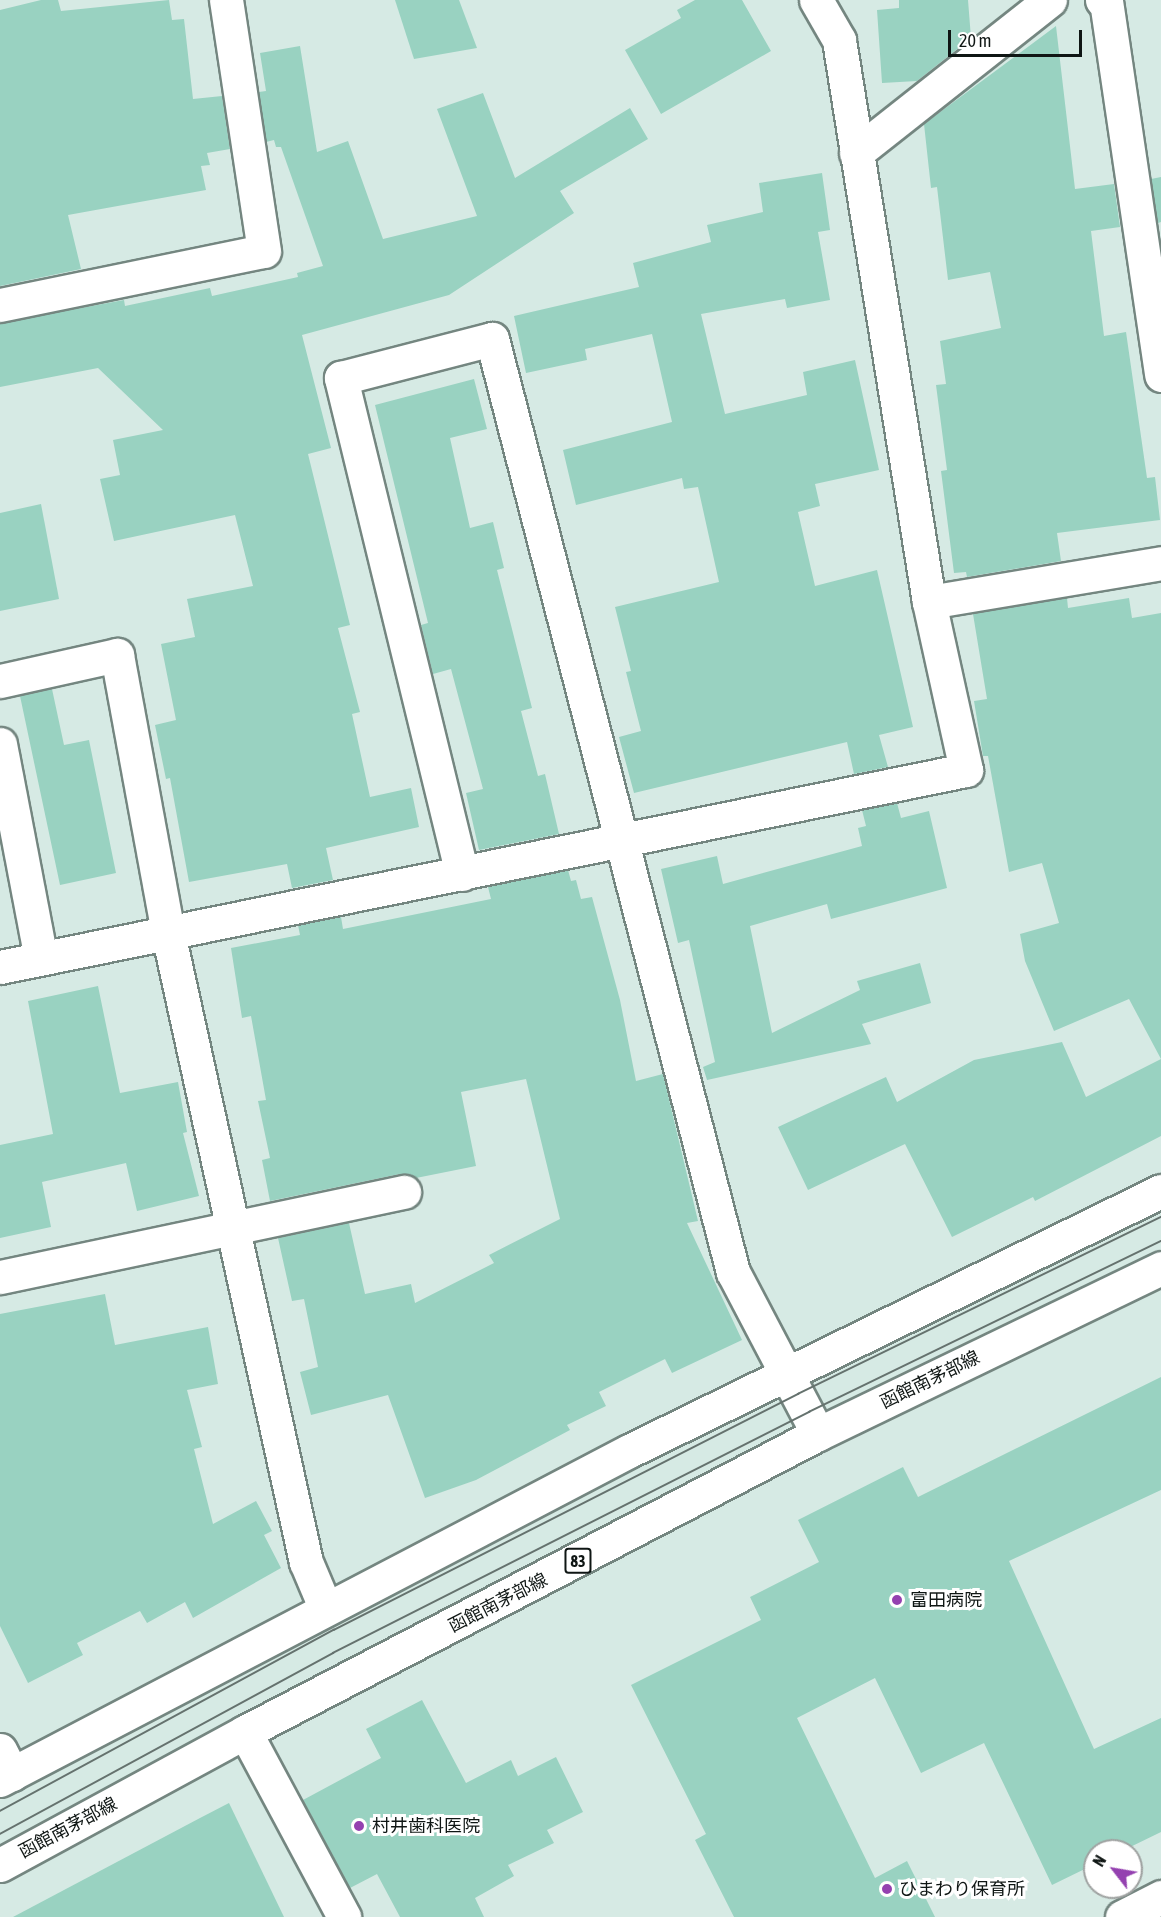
<!DOCTYPE html>
<meta charset="utf-8">
<style>
body{margin:0}
#map{position:relative;width:1161px;height:1917px;overflow:hidden;background:#d6eae4;font-family:"Asap Condensed","Noto Sans JP",sans-serif}
div>[style]{position:absolute}
.building>*{inset:0;background:#99d2c1}
.roads{filter:drop-shadow(2px 0 #748680) drop-shadow(-2px 0 #748680) drop-shadow(0 2px #748680) drop-shadow(0 -2px #748680)}
.minor>*{height:33px;margin:-16.5px;padding:0 16.5px;transform-origin:16.5px;border-radius:16.5px;background:#fff}
.major>*{height:33px;margin:-16.5px;padding:0 16.5px;transform-origin:16.5px;border-radius:16.5px;background:#fff}
.tram>*{height:1.5px;margin:-0.75px;padding:0 0.75px;transform-origin:0.75px;border-radius:0.75px;background:#65726e}
.dots>*{width:16px;height:16px;translate:-50% -50%;box-sizing:border-box;border:3px solid #fff;border-radius:50%}
span{translate:-50% -50%;white-space:nowrap;text-align:center;line-height:1.15;-webkit-text-stroke:6px #fff;paint-order:stroke}
.shield-label span{padding:2px 4px;background:#fff;border:2px solid;border-radius:4px;-webkit-text-stroke-width:0}
.shield-label{font-size:16px;color:#0f1614;font-weight:700}
.street-label{font-size:18px;color:#0f1614}
.poi-label{font-size:18px;color:#0f1614}
.left{translate:0 -50%;text-align:left}
.north{position:absolute;left:1083px;top:1839px;width:60px;height:60px;box-sizing:border-box;background:#fff;border:2px solid #9fa2a1;border-radius:50%;rotate:301deg;font-size:16px;font-weight:700;line-height:24px;text-align:center;color:#0f1614}
.north::after{content:'';display:block;margin:auto;width:21px;height:27px;background:#9441b0;clip-path:polygon(50% 0,100% 100%,50% 72%,0 100%)}
.scale{position:absolute;left:948px;top:30px;width:134px;height:27px;box-sizing:border-box;border:3px solid #0f1614;border-top:0;padding-left:8px;font-size:18px;line-height:21px;white-space:nowrap;color:#0f1614;-webkit-text-stroke:4px #fff;paint-order:stroke}
</style>
<div id="map">
<div class="building">
<div style="clip-path:polygon(41px 0,58px 0,61px 11px,169px 0,172px 20px,184px 19px,193px 99px,222px 96px,230px 149px,207px 153px,210px 165px,201px 166px,206px 190px,68px 215px,81px 269px,0 286px,0 10px)"></div>
<div style="clip-path:polygon(395px 0,459px 0,477px 48px,414px 59px)"></div>
<div style="clip-path:polygon(695px 0,742px 0,771px 51px,661px 114px,625px 50px,681px 18px,677px 10px)"></div>
<div style="clip-path:polygon(899px 0,968px 0,971px 38px,917px 81px,882px 83px,877px 10px,899px 8px)"></div>
<div style="clip-path:polygon(1056px 26px,1075px 189px,1114px 184px,1120px 227px,1091px 231px,1104px 336px,1126px 332px,1147px 478px,1155px 477px,1160px 520px,1057px 533px,1061px 561px,967px 577px,966px 572px,954px 573px,941px 471px,947px 470px,936px 385px,946px 384px,940px 341px,1001px 328px,990px 272px,948px 280px,937px 187px,931px 188px,924px 124px)"></div>
<div style="clip-path:polygon(300px 46px,317px 152px,348px 141px,383px 239px,477px 216px,437px 109px,483px 93px,515px 178px,630px 108px,648px 139px,560px 191px,574px 213px,449px 295px,302px 335px,331px 448px,308px 454px,350px 625px,338px 628px,360px 712px,352px 714px,370px 797px,411px 788px,419px 827px,326px 848px,333px 880px,292px 888px,287px 864px,189px 882px,170px 778px,166px 779px,155px 725px,176px 720px,161px 644px,195px 637px,187px 599px,253px 586px,235px 515px,114px 541px,100px 479px,120px 475px,113px 440px,163px 430px,98px 368px,0 387px,0 323px,124px 300px,125px 306px,210px 288px,212px 296px,298px 277px,297px 273px,323px 266px,281px 147px,276px 147px,274px 140px,266px 142px,259px 92px,266px 91px,260px 53px)"></div>
<div style="clip-path:polygon(822px 173px,830px 230px,818px 232px,830px 300px,787px 308px,785px 299px,701px 314px,725px 414px,807px 395px,803px 372px,855px 360px,879px 470px,815px 484px,820px 506px,798px 512px,815px 586px,877px 570px,913px 727px,879px 735px,888px 767px,854px 774px,847px 742px,634px 793px,619px 737px,641px 731px,626px 672px,631px 671px,615px 607px,719px 582px,698px 487px,684px 489px,682px 478px,576px 505px,563px 450px,672px 422px,652px 334px,585px 349px,587px 360px,526px 373px,514px 316px,639px 287px,633px 263px,711px 242px,707px 225px,763px 212px,759px 183px)"></div>
<div style="clip-path:polygon(1161px 177px,1161px 222px,1158px 223px,1151px 179px)"></div>
<div style="clip-path:polygon(474px 379px,487px 429px,450px 438px,470px 528px,493px 522px,504px 568px,497px 570px,532px 708px,521px 711px,538px 776px,545px 774px,559px 834px,479px 850px,466px 793px,483px 789px,451px 669px,433px 674px,421px 625px,428px 623px,375px 405px)"></div>
<div style="clip-path:polygon(41px 504px,59px 599px,0 611px,0 513px)"></div>
<div style="clip-path:polygon(1067px 598px,1068px 608px,1129px 598px,1132px 618px,1161px 613px,1161px 1136px,1035px 1201px,1033px 1197px,952px 1237px,905px 1144px,808px 1190px,778px 1127px,886px 1077px,897px 1102px,974px 1060px,1062px 1042px,1086px 1097px,1161px 1059px,1129px 999px,1054px 1031px,1025px 961px,1020px 934px,1059px 923px,1042px 863px,1009px 872px,988px 756px,983px 756px,974px 701px,987px 699px,973px 614px)"></div>
<div style="clip-path:polygon(52px 689px,64px 745px,89px 740px,116px 873px,60px 885px,20px 696px)"></div>
<div style="clip-path:polygon(897px 803px,901px 818px,929px 811px,947px 888px,831px 919px,827px 904px,750px 926px,772px 1033px,860px 990px,857px 981px,920px 963px,931px 1003px,862px 1024px,871px 1044px,707px 1080px,703px 1067px,715px 1062px,689px 940px,678px 943px,661px 869px,717px 856px,723px 884px,862px 846px,858px 828px,866px 826px,862px 810px)"></div>
<div style="clip-path:polygon(568px 870px,571px 881px,576px 880px,581px 899px,592px 897px,620px 1000px,636px 1081px,663px 1074px,698px 1221px,687px 1223px,742px 1340px,672px 1373px,665px 1359px,599px 1392px,606px 1406px,567px 1425px,570px 1430px,476px 1480px,425px 1498px,388px 1395px,311px 1415px,300px 1372px,318px 1367px,304px 1299px,292px 1301px,278px 1238px,349px 1223px,365px 1294px,411px 1284px,415px 1303px,494px 1263px,489px 1255px,560px 1219px,526px 1079px,461px 1092px,476px 1166px,416px 1178px,400px 1174px,270px 1201px,262px 1160px,270px 1158px,258px 1101px,266px 1100px,251px 1016px,242px 1018px,231px 948px,300px 935px,298px 925px,341px 917px,343px 929px,491px 899px,488px 887px)"></div>
<div style="clip-path:polygon(98px 986px,120px 1093px,178px 1082px,187px 1132px,183px 1133px,199px 1196px,137px 1211px,126px 1163px,42px 1182px,51px 1227px,0 1238px,0 1145px,53px 1134px,28px 1001px)"></div>
<div style="clip-path:polygon(105px 1294px,115px 1345px,208px 1327px,218px 1384px,187px 1390px,202px 1447px,194px 1449px,213px 1524px,256px 1501px,272px 1531px,264px 1535px,281px 1568px,193px 1618px,185px 1602px,147px 1623px,140px 1611px,77px 1643px,83px 1655px,28px 1683px,0 1626px,0 1314px)"></div>
<div style="clip-path:polygon(1161px 1377px,1161px 1490px,1009px 1561px,1094px 1749px,1161px 1718px,1161px 1832px,1122px 1851px,1095px 1851px,1095px 1864px,1052px 1885px,984px 1743px,921px 1773px,875px 1678px,797px 1718px,875px 1878px,907px 1861px,935px 1917px,734px 1917px,695px 1840px,706px 1834px,631px 1685px,761px 1620px,750px 1597px,819px 1562px,798px 1520px,903px 1467px,918px 1497px)"></div>
<div style="clip-path:polygon(422px 1700px,466px 1783px,511px 1760px,518px 1776px,556px 1757px,583px 1812px,547px 1830px,554px 1843px,508px 1865px,514px 1876px,475px 1898px,484px 1917px,400px 1917px,377px 1874px,350px 1888px,303px 1800px,381px 1758px,366px 1729px)"></div>
<div style="clip-path:polygon(229px 1803px,284px 1917px,13px 1917px,200px 1818px)"></div>
</div>
<div class="roads">
<div class="minor">
<div style="left:1102px;top:0;width:4px;rotate:14deg"></div>
<div style="left:1106px;top:1px;width:378px;rotate:81.6deg"></div>
<div style="left:856px;top:153px;width:247px;rotate:-38.3deg"></div>
<div style="left:0;top:305px;width:269px;rotate:-11.6deg"></div>
<div style="left:264px;top:251px;width:254px;rotate:-98.6deg"></div>
<div style="left:929px;top:602px;width:235px;rotate:-9.5deg"></div>
<div style="left:0;top:681px;width:120px;rotate:-12.5deg"></div>
<div style="left:117px;top:655px;width:283px;rotate:79.6deg"></div>
<div style="left:168px;top:933px;width:644px;rotate:77.63deg"></div>
<div style="left:306px;top:1562px;width:49px;rotate:67.1deg"></div>
<div style="left:0;top:744px;width:218px;rotate:79.2deg"></div>
<div style="left:462px;top:874px;width:511px;rotate:-103.71deg"></div>
<div style="left:341px;top:378px;width:156px;rotate:-14.5deg"></div>
<div style="left:492px;top:339px;width:964px;rotate:75.52deg"></div>
<div style="left:733px;top:1272px;width:183px;rotate:62.3deg"></div>
<div style="left:0;top:967px;width:986px;rotate:-11.53deg"></div>
<div style="left:966px;top:770px;width:172px;rotate:-102.4deg"></div>
<div style="left:929px;top:602px;width:569px;rotate:-99.1deg"></div>
<div style="left:839px;top:40px;width:46px;rotate:-119.9deg"></div>
<div style="left:0;top:1277px;width:413px;rotate:-11.9deg"></div>
<div style="left:245px;top:1732px;width:210px;rotate:61.8deg"></div>
<div style="left:0;top:1750px;width:27px;rotate:63deg"></div>
<div style="left:1122px;top:1917px;width:44px;rotate:-27.1deg"></div>
</div>
<div class="major">
<div style="left:0;top:1780px;width:710px;rotate:-27.61deg"></div>
<div style="left:629px;top:1451px;width:592px;rotate:-26.05deg"></div>
<div style="left:0;top:1865px;width:279px;rotate:-28.5deg"></div>
<div style="left:245px;top:1732px;width:646px;rotate:-27.48deg"></div>
<div style="left:818px;top:1434px;width:381px;rotate:-25.8deg"></div>
</div>
</div>
<div class="tram">
<div style="left:0;top:1811px;width:380px;rotate:-28.5deg"></div>
<div style="left:334px;top:1630px;width:521px;rotate:-26.96deg"></div>
<div style="left:798px;top:1394px;width:404px;rotate:-26deg"></div>
<div style="left:0;top:1834px;width:379px;rotate:-28.5deg"></div>
<div style="left:333px;top:1653px;width:534px;rotate:-26.85deg"></div>
<div style="left:809px;top:1412px;width:391px;rotate:-25.9deg"></div>
</div>
<div class="dots">
<div style="left:897px;top:1600px;background:#9441b0"></div>
<div style="left:359px;top:1826px;background:#9441b0"></div>
<div style="left:887px;top:1889px;background:#9441b0"></div>
</div>
<div class="shield-label">
<span style="left:578px;top:1561px">83</span>
</div>
<div class="street-label">
<span style="left:930px;top:1380px;rotate:-26deg">函館南茅部線</span>
<span style="left:498px;top:1603px;rotate:-27deg">函館南茅部線</span>
<span style="left:68px;top:1828px;rotate:-28deg">函館南茅部線</span>
</div>
<div class="poi-label">
<span class="left" style="left:910px;top:1600px">富田病院</span>
<span class="left" style="left:372px;top:1826px">村井歯科医院</span>
<span class="left" style="left:899px;top:1889px">ひまわり保育所</span>
</div>
<div class="north">N</div>
<div class="scale">20 m</div>
</div>
